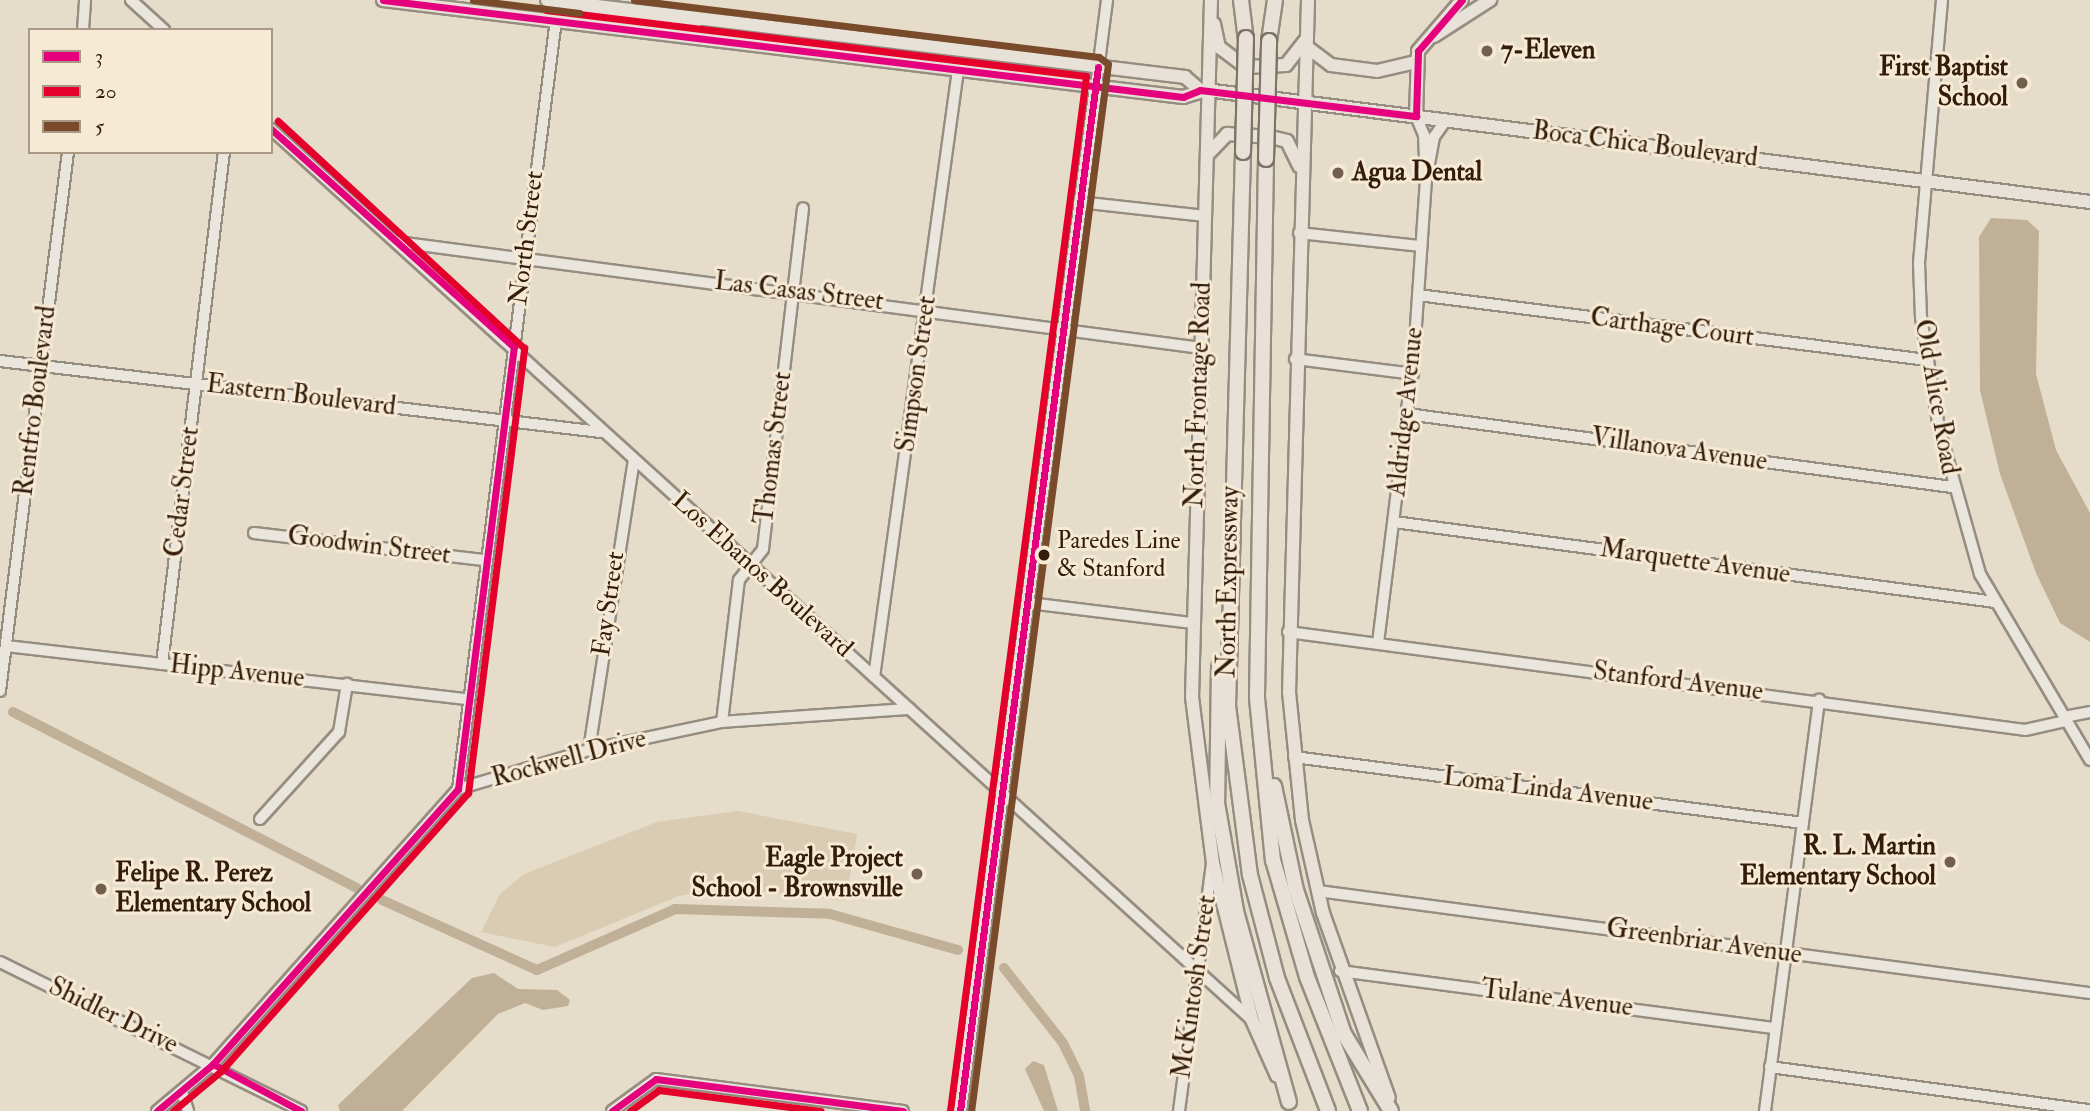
<!DOCTYPE html>
<style>
body{margin:0}
#map{position:relative;width:2090px;height:1111px;overflow:hidden;background:#e6dcca;font-family:"IM FELL Double Pica",serif}
div>[style]{position:absolute}
.green>*{inset:0;background:#daccb3}
.water>*{inset:0;background:#c1b098}
.canal>*{height:10px;margin:-5px;padding:0 5px;transform-origin:5px;border-radius:5px;background:#c1b098}
.roads{filter:drop-shadow(2px 0 #968d81) drop-shadow(-2px 0 #968d81) drop-shadow(0 2px #968d81) drop-shadow(0 -2px #968d81)}
.minor>*{height:10px;margin:-5px;padding:0 5px;transform-origin:5px;border-radius:5px;background:#eae5dd}
.major>*{height:12px;margin:-6px;padding:0 6px;transform-origin:6px;border-radius:6px;background:#e7e1d7}
.highway>*{height:14px;margin:-7px;padding:0 7px;transform-origin:7px;border-radius:7px;background:#e7e1d7}
.bridges{filter:drop-shadow(2px 0 #7d7468) drop-shadow(-2px 0 #7d7468) drop-shadow(0 2px #7d7468) drop-shadow(0 -2px #7d7468)}
.highway-bridge>*{height:14px;margin:-7px;padding:0 7px;transform-origin:7px;border-radius:7px;background:#e7e1d7}
.bus-1>*{height:7px;margin:-3.5px;padding:0 3.5px;transform-origin:3.5px;border-radius:3.5px;background:#e5007d}
.bus-2>*{height:7px;margin:-3.5px;padding:0 3.5px;transform-origin:3.5px;border-radius:3.5px;background:#e4002b}
.bus-3>*{height:7px;margin:-3.5px;padding:0 3.5px;transform-origin:3.5px;border-radius:3.5px;background:#7a4b2a}
.dots>*{width:19px;height:19px;translate:-50% -50%;box-sizing:border-box;border:4px solid #f6ead5;border-radius:50%}
span{translate:-50% -50%;white-space:nowrap;text-align:center;line-height:1.15;-webkit-text-stroke:6px #f6ead5;paint-order:stroke}
.bus-label{font-size:24px;color:#341c0b}
.left{translate:0 -50%;text-align:left}
.poi-label{font-size:26px;color:#341c0b;font-weight:700}
.right{translate:-100% -50%;text-align:right}
.street-label{font-size:26px;color:#341c0b}
.legend{position:absolute;left:28px;top:28px;width:245px;height:126px;box-sizing:border-box;background:#f6ead5;border:2px solid #a89884;margin:0;padding:9px 12px;list-style:none;font-size:21px;color:#341c0b}
.legend li{display:flex;align-items:center;gap:14px;height:35px}
.legend b{width:35px;border:2px solid #a89884}
</style>
<div id="map">
<div class="green">
<div style="clip-path:polygon(738px 811px,857px 834px,846px 901px,732px 888px,679px 896px,555px 947px,481px 932px,500px 894px,524px 874px,657px 822px)"></div>
</div>
<div class="water">
<div style="clip-path:polygon(1991px 218px,2027px 220px,2039px 231px,2036px 374px,2056px 450px,2090px 513px,2090px 642px,2060px 623px,2036px 573px,2000px 474px,1980px 390px,1979px 237px)"></div>
<div style="clip-path:polygon(494px 973px,518px 989px,557px 990px,570px 1000px,568px 1006px,543px 1010px,525px 1003px,498px 1014px,402px 1111px,340px 1111px,338px 1105px,472px 978px)"></div>
<div style="clip-path:polygon(1033px 1061px,1044px 1065px,1058px 1111px,1044px 1111px,1025px 1069px)"></div>
</div>
<div class="canal">
<div style="left:13px;top:712px;width:386px;rotate:27.1deg"></div>
<div style="left:382px;top:900px;width:170px;rotate:24.3deg"></div>
<div style="left:537px;top:970px;width:151px;rotate:-23.8deg"></div>
<div style="left:675px;top:909px;width:155px;rotate:1.8deg"></div>
<div style="left:830px;top:914px;width:133px;rotate:15.7deg"></div>
<div style="left:1004px;top:968px;width:95px;rotate:51.8deg"></div>
<div style="left:1063px;top:1043px;width:37px;rotate:64deg"></div>
<div style="left:1079px;top:1076px;width:36px;rotate:80deg"></div>
</div>
<div class="roads">
<div class="minor">
<div style="left:131px;top:0;width:45px;rotate:42.3deg"></div>
<div style="left:1942px;top:0;width:264px;rotate:95deg"></div>
<div style="left:1919px;top:263px;width:54px;rotate:87.9deg"></div>
<div style="left:1921px;top:317px;width:112px;rotate:80.8deg"></div>
<div style="left:1939px;top:428px;width:152px;rotate:74.3deg"></div>
<div style="left:1980px;top:574px;width:216px;rotate:59.4deg"></div>
<div style="left:83px;top:30px;width:30px;rotate:-86deg"></div>
<div style="left:1096px;top:86px;width:87px;rotate:-82.7deg"></div>
<div style="left:271px;top:129px;width:1325px;rotate:42.25deg"></div>
<div style="left:1426px;top:180px;width:44px;rotate:-79.5deg"></div>
<div style="left:1434px;top:137px;width:21px;rotate:-55deg"></div>
<div style="left:1079px;top:202px;width:127px;rotate:6.3deg"></div>
<div style="left:1299px;top:233px;width:123px;rotate:6.1deg"></div>
<div style="left:397px;top:242px;width:811px;rotate:7.51deg"></div>
<div style="left:1418px;top:295px;width:513px;rotate:7.28deg"></div>
<div style="left:1295px;top:359px;width:119px;rotate:7.2deg"></div>
<div style="left:0;top:361px;width:605px;rotate:6.74deg"></div>
<div style="left:1407px;top:414px;width:550px;rotate:7.63deg"></div>
<div style="left:1394px;top:522px;width:606px;rotate:7.58deg"></div>
<div style="left:254px;top:533px;width:231px;rotate:6.7deg"></div>
<div style="left:1029px;top:603px;width:163px;rotate:7deg"></div>
<div style="left:1288px;top:632px;width:743px;rotate:7.57deg"></div>
<div style="left:2025px;top:730px;width:42px;rotate:-12.4deg"></div>
<div style="left:1378px;top:643px;width:290px;rotate:-82.9deg"></div>
<div style="left:1414px;top:355px;width:174px;rotate:-86.1deg"></div>
<div style="left:1426px;top:181px;width:46px;rotate:-92.5deg"></div>
<div style="left:1424px;top:135px;width:21px;rotate:-113deg"></div>
<div style="left:7px;top:646px;width:464px;rotate:6.6deg"></div>
<div style="left:162px;top:664px;width:516px;rotate:-83.1deg"></div>
<div style="left:874px;top:677px;width:613px;rotate:-82.12deg"></div>
<div style="left:0;top:691px;width:543px;rotate:-82.81deg"></div>
<div style="left:2064px;top:717px;width:26px;rotate:-11deg"></div>
<div style="left:722px;top:722px;width:143px;rotate:-83.2deg"></div>
<div style="left:739px;top:580px;width:39px;rotate:-52deg"></div>
<div style="left:763px;top:549px;width:343px;rotate:-83.3deg"></div>
<div style="left:589px;top:750px;width:294px;rotate:-81.2deg"></div>
<div style="left:1294px;top:757px;width:513px;rotate:7.39deg"></div>
<div style="left:458px;top:789px;width:775px;rotate:-82.74deg"></div>
<div style="left:260px;top:819px;width:118px;rotate:-47.8deg"></div>
<div style="left:339px;top:732px;width:49px;rotate:-80.5deg"></div>
<div style="left:1318px;top:891px;width:779px;rotate:7.53deg"></div>
<div style="left:0;top:962px;width:336px;rotate:26.3deg"></div>
<div style="left:1340px;top:971px;width:439px;rotate:7.5deg"></div>
<div style="left:1770px;top:1067px;width:323px;rotate:7.7deg"></div>
<div style="left:182px;top:1092px;width:20px;rotate:72deg"></div>
<div style="left:157px;top:1111px;width:73px;rotate:-40deg"></div>
<div style="left:213px;top:1064px;width:368px;rotate:-48.3deg"></div>
<div style="left:458px;top:789px;width:137px;rotate:-16.6deg"></div>
<div style="left:589px;top:750px;width:136px;rotate:-11.9deg"></div>
<div style="left:722px;top:722px;width:188px;rotate:-4deg"></div>
<div style="left:612px;top:1111px;width:54px;rotate:-36deg"></div>
<div style="left:656px;top:1079px;width:249px;rotate:7.4deg"></div>
<div style="left:1179px;top:1111px;width:248px;rotate:-82.4deg"></div>
<div style="left:1765px;top:1111px;width:415px;rotate:-82.5deg"></div>
</div>
<div class="major">
<div style="left:383px;top:0;width:806px;rotate:6.91deg"></div>
<div style="left:1183px;top:97px;width:24px;rotate:-17deg"></div>
<div style="left:1206px;top:90px;width:891px;rotate:7.22deg"></div>
<div style="left:547px;top:0;width:643px;rotate:6.88deg"></div>
<div style="left:1185px;top:77px;width:20px;rotate:41deg"></div>
<div style="left:1211px;top:0;width:697px;rotate:91.56deg"></div>
<div style="left:1192px;top:697px;width:167px;rotate:82.8deg"></div>
<div style="left:1213px;top:863px;width:162px;rotate:76deg"></div>
<div style="left:1252px;top:1020px;width:61px;rotate:65.9deg"></div>
<div style="left:1308px;top:0;width:692px;rotate:91.57deg"></div>
<div style="left:1289px;top:692px;width:129px;rotate:84.2deg"></div>
<div style="left:1302px;top:820px;width:95px;rotate:77.3deg"></div>
<div style="left:1323px;top:913px;width:196px;rotate:70.4deg"></div>
<div style="left:556px;top:20px;width:17px;rotate:-28deg"></div>
<div style="left:571px;top:12px;width:116px;rotate:6.9deg"></div>
<div style="left:686px;top:26px;width:16px;rotate:-27deg"></div>
<div style="left:1214px;top:24px;width:24px;rotate:78deg"></div>
<div style="left:1219px;top:47px;width:34px;rotate:37deg"></div>
<div style="left:1246px;top:67px;width:40px;rotate:-2.9deg"></div>
<div style="left:1286px;top:65px;width:34px;rotate:-52deg"></div>
<div style="left:1434px;top:36px;width:67px;rotate:-32.7deg"></div>
<div style="left:1307px;top:47px;width:30px;rotate:37deg"></div>
<div style="left:1331px;top:65px;width:46px;rotate:7.4deg"></div>
<div style="left:1377px;top:71px;width:37px;rotate:-13deg"></div>
<div style="left:1416px;top:116px;width:65px;rotate:-88.2deg"></div>
<div style="left:1418px;top:51px;width:67px;rotate:-49.2deg"></div>
<div style="left:1208px;top:154px;width:28px;rotate:-46deg"></div>
<div style="left:1227px;top:134px;width:44px;rotate:3.9deg"></div>
<div style="left:1271px;top:137px;width:16px;rotate:14deg"></div>
<div style="left:1287px;top:141px;width:28px;rotate:64deg"></div>
<div style="left:960px;top:1111px;width:1034px;rotate:-82.44deg"></div>
</div>
<div class="highway">
<div style="left:1241px;top:0;width:38px;rotate:83deg"></div>
<div style="left:1269px;top:41px;width:41px;rotate:-81.7deg"></div>
<div style="left:1243px;top:152px;width:554px;rotate:91.55deg"></div>
<div style="left:1228px;top:706px;width:170px;rotate:82.6deg"></div>
<div style="left:1250px;top:875px;width:106px;rotate:75.3deg"></div>
<div style="left:1277px;top:978px;width:142px;rotate:69deg"></div>
<div style="left:1266px;top:159px;width:539px;rotate:90.96deg"></div>
<div style="left:1257px;top:698px;width:163px;rotate:84.4deg"></div>
<div style="left:1273px;top:860px;width:122px;rotate:73.8deg"></div>
<div style="left:1307px;top:977px;width:144px;rotate:68.4deg"></div>
<div style="left:1219px;top:667px;width:136px;rotate:90.8deg"></div>
<div style="left:1217px;top:803px;width:110px;rotate:80deg"></div>
<div style="left:1236px;top:911px;width:198px;rotate:74.5deg"></div>
<div style="left:1274px;top:786px;width:106px;rotate:78.1deg"></div>
<div style="left:1296px;top:890px;width:152px;rotate:71.6deg"></div>
<div style="left:1344px;top:1034px;width:90px;rotate:58.6deg"></div>
</div>
</div>
<div class="bridges">
<div class="highway-bridge">
<div style="left:1243px;top:152px;width:114px;rotate:-88.5deg"></div>
<div style="left:1266px;top:159px;width:118px;rotate:-88.5deg"></div>
</div>
</div>
<div class="bus-1">
<div style="left:383px;top:0;width:806px;rotate:6.91deg"></div>
<div style="left:1183px;top:97px;width:18px;rotate:-22deg"></div>
<div style="left:1200px;top:90px;width:218px;rotate:6.9deg"></div>
<div style="left:1416px;top:116px;width:65px;rotate:-88.2deg"></div>
<div style="left:1418px;top:51px;width:67px;rotate:-49.2deg"></div>
<div style="left:213px;top:1064px;width:100px;rotate:28.1deg"></div>
<div style="left:157px;top:1111px;width:73px;rotate:-40deg"></div>
<div style="left:213px;top:1064px;width:368px;rotate:-48.3deg"></div>
<div style="left:458px;top:789px;width:446px;rotate:-82.8deg"></div>
<div style="left:514px;top:347px;width:326px;rotate:-138.1deg"></div>
<div style="left:612px;top:1111px;width:54px;rotate:-36deg"></div>
<div style="left:656px;top:1079px;width:249px;rotate:7.4deg"></div>
<div style="left:960px;top:1111px;width:1053px;rotate:-82.47deg"></div>
</div>
<div class="bus-2">
<div style="left:546px;top:10px;width:544px;rotate:6.97deg"></div>
<div style="left:1086px;top:76px;width:1043px;rotate:97.49deg"></div>
<div style="left:173px;top:1111px;width:62px;rotate:-39.8deg"></div>
<div style="left:221px;top:1071px;width:372px;rotate:-48.4deg"></div>
<div style="left:468px;top:793px;width:449px;rotate:-82.8deg"></div>
<div style="left:524px;top:348px;width:335px;rotate:-137.3deg"></div>
<div style="left:630px;top:1111px;width:36px;rotate:-36deg"></div>
<div style="left:659px;top:1090px;width:163px;rotate:7.4deg"></div>
</div>
<div class="bus-3">
<div style="left:473px;top:0;width:107px;rotate:7deg"></div>
<div style="left:634px;top:0;width:468px;rotate:7deg"></div>
<div style="left:1099px;top:57px;width:11px;rotate:38deg"></div>
<div style="left:1108px;top:64px;width:1056px;rotate:97.45deg"></div>
</div>
<div class="dots">
<div style="left:1487px;top:51px;background:#725f4e"></div>
<div style="left:2022px;top:83px;background:#725f4e"></div>
<div style="left:1338px;top:173px;background:#725f4e"></div>
<div style="left:1044px;top:555px;background:#341c0b"></div>
<div style="left:1950px;top:862px;background:#725f4e"></div>
<div style="left:917px;top:874px;background:#725f4e"></div>
<div style="left:101px;top:889px;background:#725f4e"></div>
</div>
<div class="bus-label">
<span class="left" style="left:1057px;top:555px">Paredes Line<br>&amp; Stanford</span>
</div>
<div class="poi-label">
<span class="left" style="left:1501px;top:51px">7-Eleven</span>
<span class="right" style="left:2008px;top:83px">First Baptist<br>School</span>
<span class="left" style="left:1352px;top:173px">Agua Dental</span>
<span class="right" style="left:1936px;top:862px">R. L. Martin<br>Elementary School</span>
<span class="right" style="left:903px;top:874px">Eagle Project<br>School - Brownsville</span>
<span class="left" style="left:115px;top:889px">Felipe R. Perez<br>Elementary School</span>
</div>
<div class="street-label">
<span style="left:1645px;top:145px;rotate:7deg">Boca Chica Boulevard</span>
<span style="left:527px;top:238px;rotate:-83deg">North Street</span>
<span style="left:799px;top:292px;rotate:7deg">Las Casas Street</span>
<span style="left:1672px;top:328px;rotate:7deg">Carthage Court</span>
<span style="left:917px;top:374px;rotate:-82deg">Simpson Street</span>
<span style="left:1199px;top:395px;rotate:-88deg">North Frontage Road</span>
<span style="left:301px;top:396px;rotate:7deg">Eastern Boulevard</span>
<span style="left:1936px;top:397px;rotate:80deg">Old Alice Road</span>
<span style="left:36px;top:401px;rotate:-83deg">Rentfro Boulevard</span>
<span style="left:1406px;top:412px;rotate:-84deg">Aldridge Avenue</span>
<span style="left:774px;top:448px;rotate:-83deg">Thomas Street</span>
<span style="left:1679px;top:450px;rotate:8deg">Villanova Avenue</span>
<span style="left:183px;top:492px;rotate:-83deg">Cedar Street</span>
<span style="left:369px;top:546px;rotate:7deg">Goodwin Street</span>
<span style="left:1695px;top:562px;rotate:8deg">Marquette Avenue</span>
<span style="left:762px;top:575px;rotate:42deg">Los Ebanos Boulevard</span>
<span style="left:1229px;top:582px;rotate:-89deg">North Expressway</span>
<span style="left:609px;top:604px;rotate:-82deg">Fay Street</span>
<span style="left:237px;top:672px;rotate:6deg">Hipp Avenue</span>
<span style="left:1678px;top:682px;rotate:7deg">Stanford Avenue</span>
<span style="left:569px;top:759px;rotate:-15deg">Rockwell Drive</span>
<span style="left:1548px;top:790px;rotate:7deg">Loma Linda Avenue</span>
<span style="left:1704px;top:942px;rotate:8deg">Greenbriar Avenue</span>
<span style="left:1195px;top:987px;rotate:-82deg">McKintosh Street</span>
<span style="left:1557px;top:999px;rotate:7deg">Tulane Avenue</span>
<span style="left:113px;top:1016px;rotate:26deg">Shidler Drive</span>
</div>
<ul class="legend">
<li><b style="height:9px;background:#e5007d"></b>3</li>
<li><b style="height:9px;background:#e4002b"></b>20</li>
<li><b style="height:9px;background:#7a4b2a"></b>5</li>
</ul>
</div>
